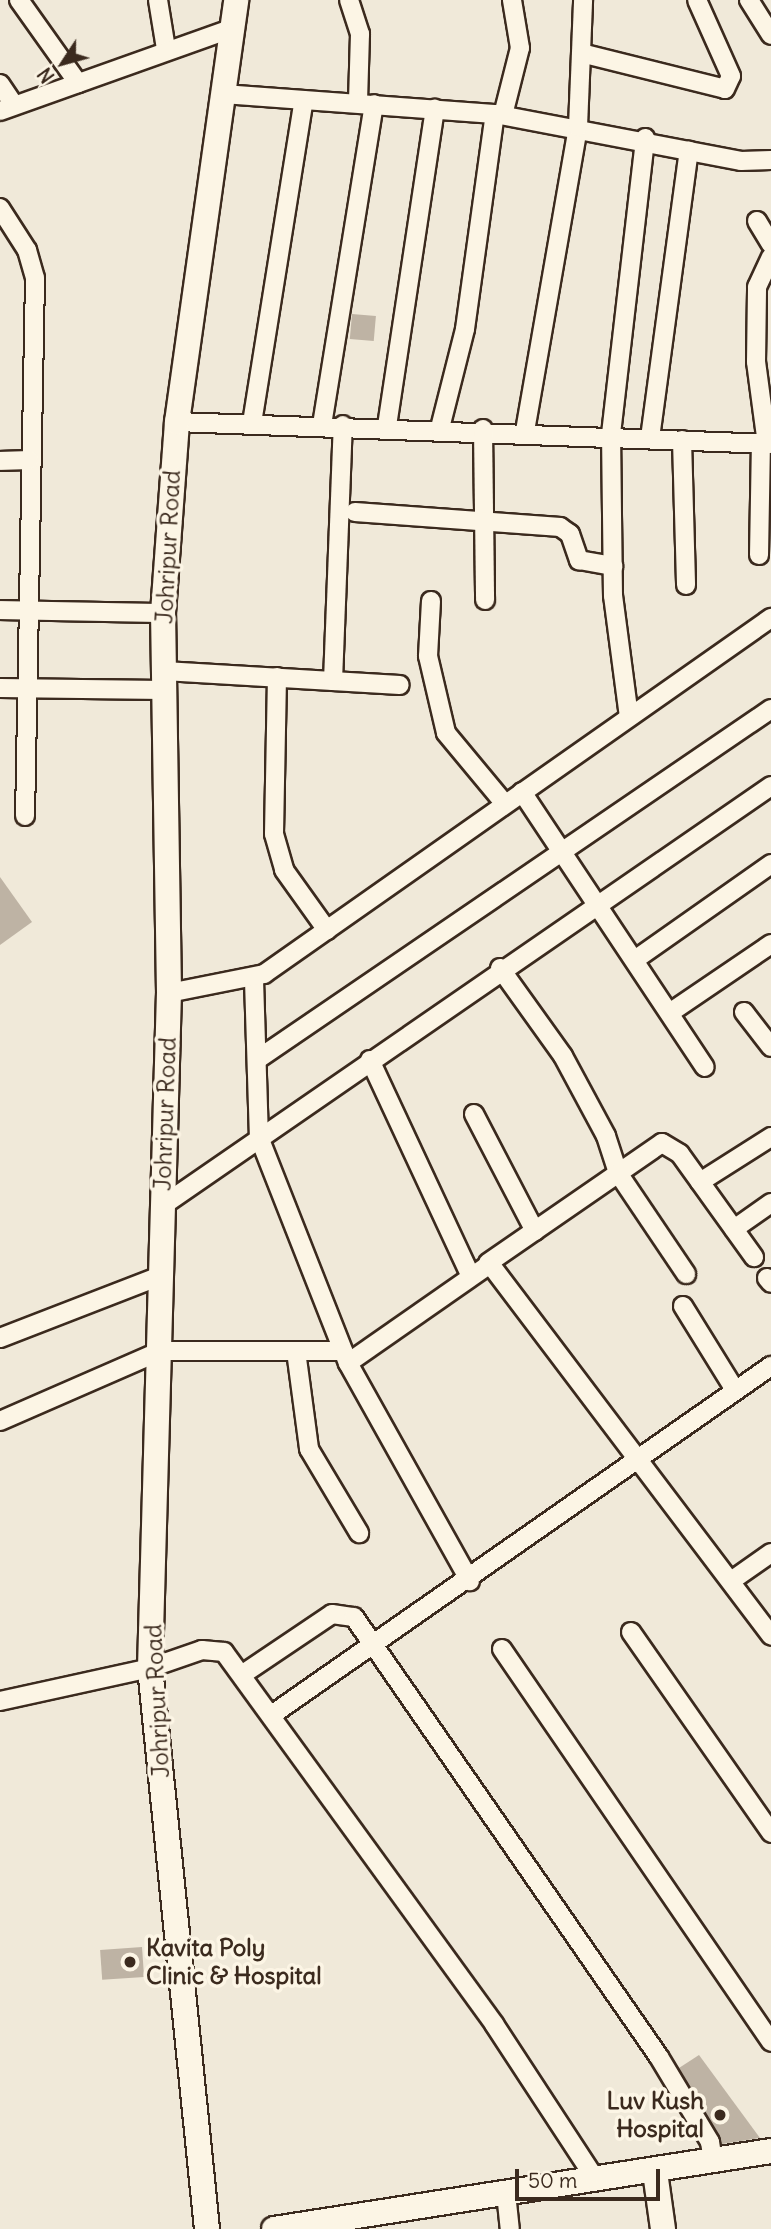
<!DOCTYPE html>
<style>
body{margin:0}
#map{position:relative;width:771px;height:2229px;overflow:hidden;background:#f0e9d9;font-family:Delius,sans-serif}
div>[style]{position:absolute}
.building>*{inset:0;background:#beb3a4;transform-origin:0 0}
.roads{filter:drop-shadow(2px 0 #3b2a1e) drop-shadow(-2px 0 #3b2a1e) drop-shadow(0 2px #3b2a1e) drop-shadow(0 -2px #3b2a1e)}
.street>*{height:18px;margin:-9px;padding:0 9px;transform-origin:9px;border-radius:9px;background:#fcf5e5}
.secondary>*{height:24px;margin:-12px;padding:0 12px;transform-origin:12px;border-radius:12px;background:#fcf5e5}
.dots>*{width:19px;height:19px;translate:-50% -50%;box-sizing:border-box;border:4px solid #fcf5e5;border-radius:50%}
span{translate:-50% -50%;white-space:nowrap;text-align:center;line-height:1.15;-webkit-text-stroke:7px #fcf5e5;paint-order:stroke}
.street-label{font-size:24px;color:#3b2a1e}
.poi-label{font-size:24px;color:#3b2a1e;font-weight:700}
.left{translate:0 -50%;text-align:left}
.right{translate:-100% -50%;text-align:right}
.north{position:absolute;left:28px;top:28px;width:70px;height:70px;-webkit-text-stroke:5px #fcf5e5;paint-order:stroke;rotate:234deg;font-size:19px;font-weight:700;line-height:28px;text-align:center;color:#3b2a1e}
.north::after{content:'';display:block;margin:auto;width:24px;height:32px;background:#3b2a1e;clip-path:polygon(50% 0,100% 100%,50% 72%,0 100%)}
.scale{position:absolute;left:515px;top:2169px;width:145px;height:32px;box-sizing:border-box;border:4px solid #3b2a1e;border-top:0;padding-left:9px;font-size:21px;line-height:24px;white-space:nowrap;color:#3b2a1e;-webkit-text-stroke:5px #fcf5e5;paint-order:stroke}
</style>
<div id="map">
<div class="building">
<div style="left:352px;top:314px;width:24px;height:25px;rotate:5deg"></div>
<div style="clip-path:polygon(0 877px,32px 922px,0 945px)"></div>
<div style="left:142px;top:1947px;width:30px;height:42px;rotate:86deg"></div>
<div style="clip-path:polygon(699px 2055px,760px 2138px,722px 2144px,679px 2068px)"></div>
</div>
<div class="roads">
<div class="street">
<div style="left:19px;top:0;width:102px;rotate:54.6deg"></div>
<div style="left:158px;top:0;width:50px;rotate:80.7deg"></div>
<div style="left:349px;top:0;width:36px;rotate:72deg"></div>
<div style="left:360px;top:34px;width:69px;rotate:91.7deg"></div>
<div style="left:749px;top:0;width:41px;rotate:57.8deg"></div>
<div style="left:585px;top:54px;width:144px;rotate:14deg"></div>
<div style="left:725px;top:89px;width:14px;rotate:-65deg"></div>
<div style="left:731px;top:76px;width:83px;rotate:-114.1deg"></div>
<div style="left:0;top:84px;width:25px;rotate:56deg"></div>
<div style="left:222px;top:94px;width:274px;rotate:4.2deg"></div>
<div style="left:495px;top:114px;width:250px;rotate:10.8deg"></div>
<div style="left:741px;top:161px;width:30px;rotate:-2deg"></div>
<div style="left:0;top:111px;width:244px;rotate:-19.6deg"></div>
<div style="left:503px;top:115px;width:69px;rotate:-75.8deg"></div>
<div style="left:520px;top:48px;width:49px;rotate:-99.5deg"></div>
<div style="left:0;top:208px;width:50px;rotate:57.3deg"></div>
<div style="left:27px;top:250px;width:29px;rotate:74deg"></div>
<div style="left:35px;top:278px;width:538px;rotate:91.06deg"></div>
<div style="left:757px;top:221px;width:27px;rotate:59deg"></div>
<div style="left:177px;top:422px;width:594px;rotate:2.12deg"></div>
<div style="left:252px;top:423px;width:327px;rotate:-80.9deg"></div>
<div style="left:322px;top:425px;width:325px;rotate:-80.8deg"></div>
<div style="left:387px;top:426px;width:321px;rotate:-81.4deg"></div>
<div style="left:440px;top:428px;width:102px;rotate:-75.8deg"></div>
<div style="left:465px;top:329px;width:217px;rotate:-82.1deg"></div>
<div style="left:483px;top:429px;width:171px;rotate:89.3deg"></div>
<div style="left:525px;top:431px;width:309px;rotate:-80.1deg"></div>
<div style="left:578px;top:127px;width:127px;rotate:-87.7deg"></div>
<div style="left:650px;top:438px;width:290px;rotate:-82.3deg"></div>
<div style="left:682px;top:440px;width:145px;rotate:88.4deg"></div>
<div style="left:767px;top:444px;width:83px;rotate:-97.6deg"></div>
<div style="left:756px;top:362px;width:75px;rotate:-89.2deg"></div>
<div style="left:757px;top:287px;width:33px;rotate:-65deg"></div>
<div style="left:0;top:461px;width:29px;rotate:-2deg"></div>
<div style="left:355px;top:512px;width:206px;rotate:4.2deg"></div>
<div style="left:560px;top:527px;width:12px;rotate:35deg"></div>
<div style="left:570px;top:534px;width:28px;rotate:71deg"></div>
<div style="left:579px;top:560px;width:35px;rotate:10deg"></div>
<div style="left:759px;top:555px;width:111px;rotate:-89deg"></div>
<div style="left:431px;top:601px;width:55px;rotate:93.1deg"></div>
<div style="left:428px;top:656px;width:79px;rotate:76.8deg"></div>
<div style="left:446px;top:733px;width:92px;rotate:50.3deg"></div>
<div style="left:0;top:610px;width:163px;rotate:1.1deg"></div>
<div style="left:164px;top:671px;width:236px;rotate:3.4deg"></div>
<div style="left:277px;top:677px;width:157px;rotate:91.1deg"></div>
<div style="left:274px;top:834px;width:37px;rotate:74deg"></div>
<div style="left:284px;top:870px;width:74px;rotate:54.4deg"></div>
<div style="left:333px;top:681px;width:256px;rotate:-87.8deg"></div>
<div style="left:0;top:688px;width:164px;rotate:0.7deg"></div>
<div style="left:629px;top:717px;width:122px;rotate:-97.5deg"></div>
<div style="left:613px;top:596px;width:162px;rotate:-90.7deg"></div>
<div style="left:611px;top:434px;width:298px;rotate:-83.4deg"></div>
<div style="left:522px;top:792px;width:330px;rotate:56.4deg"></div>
<div style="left:636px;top:959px;width:165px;rotate:-35.1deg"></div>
<div style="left:500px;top:968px;width:108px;rotate:54.4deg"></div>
<div style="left:563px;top:1056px;width:91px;rotate:61.7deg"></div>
<div style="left:606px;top:1136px;width:39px;rotate:72deg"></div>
<div style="left:618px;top:1173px;width:122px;rotate:56deg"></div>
<div style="left:254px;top:980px;width:157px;rotate:88.2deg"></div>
<div style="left:259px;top:1137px;width:243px;rotate:68.5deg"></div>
<div style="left:348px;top:1363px;width:250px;rotate:60.8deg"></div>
<div style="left:169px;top:993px;width:97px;rotate:-11.3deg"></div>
<div style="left:264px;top:974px;width:620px;rotate:-35.08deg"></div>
<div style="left:671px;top:1012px;width:121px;rotate:-34.2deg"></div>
<div style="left:744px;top:1012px;width:44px;rotate:52.4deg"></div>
<div style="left:258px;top:1059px;width:621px;rotate:-34.3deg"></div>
<div style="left:370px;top:1060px;width:236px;rotate:65deg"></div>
<div style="left:474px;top:1114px;width:132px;rotate:62.5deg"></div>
<div style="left:700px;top:1182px;width:84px;rotate:-32.4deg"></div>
<div style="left:162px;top:1206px;width:740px;rotate:-34.59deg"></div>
<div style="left:734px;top:1229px;width:45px;rotate:-35.1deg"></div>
<div style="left:488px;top:1263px;width:211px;rotate:-34.6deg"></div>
<div style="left:662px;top:1143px;width:21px;rotate:31deg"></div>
<div style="left:680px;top:1154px;width:127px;rotate:54.3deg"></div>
<div style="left:767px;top:1278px;width:6px;rotate:51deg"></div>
<div style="left:683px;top:1306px;width:99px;rotate:58.2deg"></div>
<div style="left:0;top:1338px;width:172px;rotate:-21.2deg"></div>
<div style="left:296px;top:1351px;width:99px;rotate:82.4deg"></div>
<div style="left:309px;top:1449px;width:98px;rotate:59.2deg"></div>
<div style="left:348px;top:1363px;width:173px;rotate:-34.9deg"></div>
<div style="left:490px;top:1264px;width:466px;rotate:52.9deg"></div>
<div style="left:0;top:1421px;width:175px;rotate:-23.6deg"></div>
<div style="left:160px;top:1351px;width:183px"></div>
<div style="left:731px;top:1581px;width:49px;rotate:-35deg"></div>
<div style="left:631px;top:1632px;width:245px;rotate:55.1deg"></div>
<div style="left:502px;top:1649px;width:476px;rotate:55.6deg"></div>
<div style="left:243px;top:1674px;width:107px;rotate:-34deg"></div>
<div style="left:332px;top:1614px;width:22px;rotate:8deg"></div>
<div style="left:354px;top:1617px;width:535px;rotate:55.27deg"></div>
<div style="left:659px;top:2057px;width:99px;rotate:59deg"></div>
<div style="left:710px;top:2142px;width:20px;rotate:81deg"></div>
<div style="left:0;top:1701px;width:154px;rotate:-12.4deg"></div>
<div style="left:150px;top:1668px;width:55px;rotate:-19.1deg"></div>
<div style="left:202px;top:1650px;width:22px;rotate:5deg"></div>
<div style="left:224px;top:1652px;width:460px;rotate:54deg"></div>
<div style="left:494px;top:2024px;width:186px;rotate:56.8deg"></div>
<div style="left:273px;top:1714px;width:608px;rotate:-34.95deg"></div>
<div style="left:506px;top:2193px;width:36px;rotate:84deg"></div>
</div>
<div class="secondary">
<div style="left:655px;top:2172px;width:58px;rotate:82deg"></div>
<div style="left:207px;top:2229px;width:564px;rotate:-95.8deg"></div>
<div style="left:150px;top:1668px;width:675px;rotate:-88.39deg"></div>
<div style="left:169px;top:993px;width:380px;rotate:-90.9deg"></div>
<div style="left:163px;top:613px;width:192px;rotate:-85.8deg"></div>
<div style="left:177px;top:422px;width:426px;rotate:-82deg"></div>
<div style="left:274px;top:2229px;width:503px;rotate:-8.92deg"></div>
</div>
</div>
<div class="dots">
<div style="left:130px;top:1962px;background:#3b2a1e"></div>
<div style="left:720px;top:2115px;background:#3b2a1e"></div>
</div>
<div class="street-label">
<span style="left:168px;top:547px;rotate:-87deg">Johripur Road</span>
<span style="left:165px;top:1114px;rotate:-88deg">Johripur Road</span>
<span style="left:157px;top:1701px;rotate:-93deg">Johripur Road</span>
</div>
<div class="poi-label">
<span class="left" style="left:146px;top:1962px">Kavita Poly<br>Clinic &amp; Hospital</span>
<span class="right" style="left:704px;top:2115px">Luv Kush<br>Hospital</span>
</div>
<div class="north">N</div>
<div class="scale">50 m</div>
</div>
